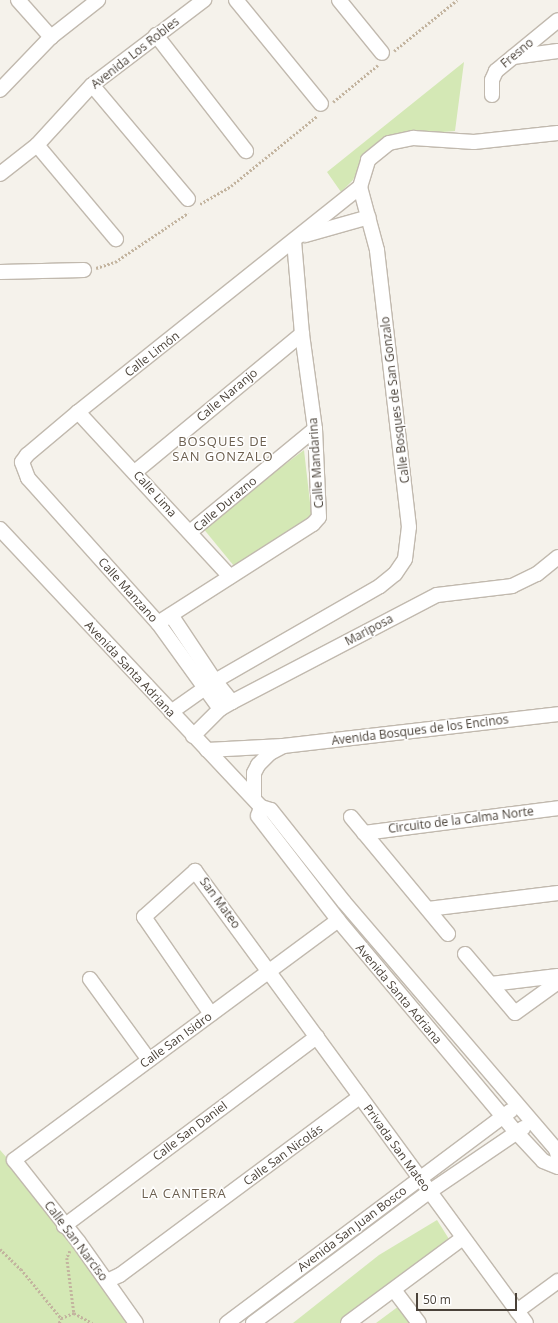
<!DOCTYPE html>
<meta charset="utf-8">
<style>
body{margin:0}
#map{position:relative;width:558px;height:1323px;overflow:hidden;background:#f5f2eb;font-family:"Open Sans",sans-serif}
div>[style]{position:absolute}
.green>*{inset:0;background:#d4e8b5}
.path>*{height:2.5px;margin-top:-1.25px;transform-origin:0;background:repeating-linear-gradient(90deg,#c3b49f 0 2px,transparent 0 4px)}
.roads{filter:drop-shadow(1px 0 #c1b9ae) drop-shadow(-1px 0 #c1b9ae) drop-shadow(0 1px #c1b9ae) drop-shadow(0 -1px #c1b9ae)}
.minor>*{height:14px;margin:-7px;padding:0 7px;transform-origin:7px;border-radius:7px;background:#fff}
span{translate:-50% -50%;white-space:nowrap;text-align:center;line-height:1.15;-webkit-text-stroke:3px #fff;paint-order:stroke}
.street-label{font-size:12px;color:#4a4239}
.neighbourhood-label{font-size:13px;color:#6d6050;letter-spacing:1px}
.scale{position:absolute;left:416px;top:1293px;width:101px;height:18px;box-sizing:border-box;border:2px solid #4a4239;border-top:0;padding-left:5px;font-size:12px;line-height:14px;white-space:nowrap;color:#4a4239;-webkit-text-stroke:3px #fff;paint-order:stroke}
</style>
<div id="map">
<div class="green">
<div style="clip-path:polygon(464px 62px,455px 131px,396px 136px,366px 155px,353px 180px,341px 192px,327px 172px)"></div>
<div style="clip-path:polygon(304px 450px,312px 520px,234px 566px,202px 527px)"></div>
<div style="clip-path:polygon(0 1150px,14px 1166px,127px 1323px,0 1323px)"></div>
<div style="clip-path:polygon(437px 1220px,454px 1247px,343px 1323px,293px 1323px,379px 1255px)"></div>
<div style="clip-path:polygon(399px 1306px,411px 1323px,376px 1323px)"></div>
</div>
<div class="path">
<div style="left:394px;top:51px;width:81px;rotate:-39deg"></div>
<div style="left:333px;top:102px;width:58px;rotate:-39.4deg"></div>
<div style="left:200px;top:204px;width:36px;rotate:-30deg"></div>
<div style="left:231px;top:186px;width:111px;rotate:-39.1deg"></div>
<div style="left:96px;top:268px;width:20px;rotate:-18deg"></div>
<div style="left:115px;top:262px;width:88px;rotate:-33.9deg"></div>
<div style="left:0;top:1249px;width:29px;rotate:44deg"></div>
<div style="left:21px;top:1269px;width:63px;rotate:50.8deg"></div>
<div style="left:70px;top:1251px;width:8px;rotate:113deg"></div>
<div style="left:67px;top:1258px;width:55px;rotate:82.7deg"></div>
<div style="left:59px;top:1323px;width:5px;rotate:-68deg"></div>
<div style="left:61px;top:1318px;width:14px;rotate:-21deg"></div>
<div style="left:74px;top:1313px;width:21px;rotate:29deg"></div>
</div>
<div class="roads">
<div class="minor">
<div style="left:18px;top:0;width:50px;rotate:48.3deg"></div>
<div style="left:236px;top:0;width:134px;rotate:50.7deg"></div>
<div style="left:339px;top:0;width:68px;rotate:50.9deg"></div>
<div style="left:156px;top:35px;width:147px;rotate:52.2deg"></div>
<div style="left:513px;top:57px;width:45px;rotate:-7.6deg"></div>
<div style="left:92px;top:85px;width:149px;rotate:49.9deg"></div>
<div style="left:0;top:90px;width:74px;rotate:-46.1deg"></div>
<div style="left:51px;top:37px;width:60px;rotate:-38.2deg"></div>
<div style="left:492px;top:95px;width:15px;rotate:-90deg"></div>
<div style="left:492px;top:80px;width:10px;rotate:-66deg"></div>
<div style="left:496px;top:71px;width:80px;rotate:-39.4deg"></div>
<div style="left:37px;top:145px;width:123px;rotate:50deg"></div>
<div style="left:0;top:174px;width:47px;rotate:-38.1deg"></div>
<div style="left:37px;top:145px;width:81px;rotate:-47.5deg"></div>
<div style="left:92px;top:85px;width:141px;rotate:-37.2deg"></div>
<div style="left:305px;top:235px;width:66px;rotate:-15.7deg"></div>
<div style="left:0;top:272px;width:84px;rotate:-1.4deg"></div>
<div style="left:78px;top:412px;width:224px;rotate:47.3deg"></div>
<div style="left:135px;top:472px;width:217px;rotate:-39.6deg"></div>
<div style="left:0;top:529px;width:381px;rotate:46.8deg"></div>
<div style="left:261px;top:807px;width:10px;rotate:17deg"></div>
<div style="left:271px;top:810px;width:117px;rotate:51.6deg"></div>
<div style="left:344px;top:902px;width:326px;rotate:49.4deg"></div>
<div style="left:556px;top:1149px;width:7px;rotate:74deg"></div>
<div style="left:190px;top:532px;width:162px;rotate:-39.5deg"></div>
<div style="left:171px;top:615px;width:79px;rotate:56.3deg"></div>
<div style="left:215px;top:681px;width:27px;rotate:51deg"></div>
<div style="left:158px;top:623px;width:184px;rotate:-32.6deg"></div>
<div style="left:313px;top:524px;width:9px;rotate:-49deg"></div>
<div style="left:319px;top:517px;width:88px;rotate:-92.6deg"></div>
<div style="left:315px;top:429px;width:96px;rotate:-97.8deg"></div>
<div style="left:302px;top:334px;width:93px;rotate:-94.9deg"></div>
<div style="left:220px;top:709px;width:106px;rotate:-125.8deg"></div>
<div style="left:158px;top:623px;width:195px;rotate:-131.9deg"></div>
<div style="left:28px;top:478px;width:17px;rotate:-111deg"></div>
<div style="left:22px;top:462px;width:9px;rotate:-54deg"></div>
<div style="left:27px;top:455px;width:67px;rotate:-40.1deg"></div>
<div style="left:78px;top:412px;width:361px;rotate:-38.6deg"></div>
<div style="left:171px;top:712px;width:54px;rotate:-35.2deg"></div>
<div style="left:215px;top:681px;width:190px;rotate:-29.9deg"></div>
<div style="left:380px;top:586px;width:19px;rotate:-39deg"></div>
<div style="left:395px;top:574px;width:18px;rotate:-56deg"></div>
<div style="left:405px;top:559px;width:32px;rotate:-83deg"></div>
<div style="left:409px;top:527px;width:279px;rotate:-96.6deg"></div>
<div style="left:377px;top:250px;width:65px;rotate:-105.1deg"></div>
<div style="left:360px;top:187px;width:28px;rotate:-73deg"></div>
<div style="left:368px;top:160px;width:27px;rotate:-39deg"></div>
<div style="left:389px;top:143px;width:25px;rotate:-12deg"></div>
<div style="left:413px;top:138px;width:61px;rotate:3.8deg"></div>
<div style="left:474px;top:142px;width:84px;rotate:-6.1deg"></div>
<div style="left:193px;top:736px;width:38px;rotate:-45deg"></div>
<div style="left:220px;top:709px;width:14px;rotate:-30deg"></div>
<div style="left:232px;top:702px;width:231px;rotate:-27.6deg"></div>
<div style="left:437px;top:595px;width:76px;rotate:-6.8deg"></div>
<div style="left:512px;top:586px;width:28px;rotate:-26deg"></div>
<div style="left:537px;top:574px;width:27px;rotate:-39deg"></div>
<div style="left:207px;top:750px;width:76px;rotate:-3deg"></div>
<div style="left:283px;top:746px;width:277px;rotate:-6.6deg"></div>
<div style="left:254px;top:797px;width:24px;rotate:-90deg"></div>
<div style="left:254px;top:773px;width:9px;rotate:-63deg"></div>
<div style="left:258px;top:765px;width:17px;rotate:-45deg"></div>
<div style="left:270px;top:753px;width:15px;rotate:-28deg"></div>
<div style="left:261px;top:807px;width:9px;rotate:108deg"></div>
<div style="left:258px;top:816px;width:131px;rotate:52.4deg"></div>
<div style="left:338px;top:920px;width:278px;rotate:50deg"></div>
<div style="left:517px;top:1133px;width:38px;rotate:47deg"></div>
<div style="left:543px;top:1161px;width:16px;rotate:22deg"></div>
<div style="left:351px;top:817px;width:152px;rotate:50.3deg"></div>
<div style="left:364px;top:833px;width:196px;rotate:-7.3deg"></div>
<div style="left:428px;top:909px;width:131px;rotate:-7deg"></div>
<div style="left:465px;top:954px;width:77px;rotate:49.7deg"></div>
<div style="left:515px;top:1013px;width:53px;rotate:-35.8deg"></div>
<div style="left:90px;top:979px;width:100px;rotate:53.9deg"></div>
<div style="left:491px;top:984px;width:67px;rotate:-6.8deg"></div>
<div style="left:211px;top:1014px;width:118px;rotate:-124.6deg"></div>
<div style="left:144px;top:917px;width:69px;rotate:-42deg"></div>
<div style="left:195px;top:871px;width:560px;rotate:53.78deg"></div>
<div style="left:64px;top:1226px;width:316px;rotate:-36.8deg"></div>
<div style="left:107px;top:1281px;width:14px;rotate:-25deg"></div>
<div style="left:120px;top:1275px;width:299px;rotate:-36.6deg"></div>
<div style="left:394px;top:1290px;width:41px;rotate:52.9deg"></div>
<div style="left:517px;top:1311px;width:51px;rotate:-36.2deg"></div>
<div style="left:136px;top:1323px;width:100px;rotate:-125.3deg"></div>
<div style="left:78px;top:1241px;width:103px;rotate:-128.3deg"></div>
<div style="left:14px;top:1160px;width:403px;rotate:-36.5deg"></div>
<div style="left:227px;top:1323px;width:354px;rotate:-36.8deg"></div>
<div style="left:253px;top:1323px;width:219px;rotate:-36.7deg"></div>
<div style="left:429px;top:1192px;width:114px;rotate:-34.2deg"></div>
<div style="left:348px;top:1323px;width:143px;rotate:-36.5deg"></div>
</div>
</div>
<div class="street-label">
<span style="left:135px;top:53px;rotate:-38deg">Avenida Los Robles</span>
<span style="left:517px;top:53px;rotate:-40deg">Fresno</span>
<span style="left:152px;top:354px;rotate:-38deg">Calle Limón</span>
<span style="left:227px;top:395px;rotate:-40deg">Calle Naranjo</span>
<span style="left:395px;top:400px;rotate:-97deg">Calle Bosques de San Gonzalo</span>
<span style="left:316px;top:463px;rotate:-94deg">Calle Mandarina</span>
<span style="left:155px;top:494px;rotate:48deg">Calle Lima</span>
<span style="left:225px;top:504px;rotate:-40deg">Calle Durazno</span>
<span style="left:128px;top:590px;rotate:48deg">Calle Manzano</span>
<span style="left:369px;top:630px;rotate:-28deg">Mariposa</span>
<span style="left:130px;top:669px;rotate:47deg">Avenida Santa Adriana</span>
<span style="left:420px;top:730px;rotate:-7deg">Avenida Bosques de los Encinos</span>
<span style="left:461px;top:820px;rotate:-7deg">Circuito de la Calma Norte</span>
<span style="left:220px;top:903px;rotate:54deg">San Mateo</span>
<span style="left:399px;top:994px;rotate:50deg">Avenida Santa Adriana</span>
<span style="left:176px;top:1040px;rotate:-36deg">Calle San Isidro</span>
<span style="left:190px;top:1131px;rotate:-37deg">Calle San Daniel</span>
<span style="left:397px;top:1148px;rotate:54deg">Privada San Mateo</span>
<span style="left:283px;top:1155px;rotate:-36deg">Calle San Nicolás</span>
<span style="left:352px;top:1229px;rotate:-37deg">Avenida San Juan Bosco</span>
<span style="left:76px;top:1241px;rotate:53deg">Calle San Narciso</span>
</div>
<div class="neighbourhood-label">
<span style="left:223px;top:449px">BOSQUES DE<br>SAN GONZALO</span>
<span style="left:184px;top:1193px">LA CANTERA</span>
</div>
<div class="scale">50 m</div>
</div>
